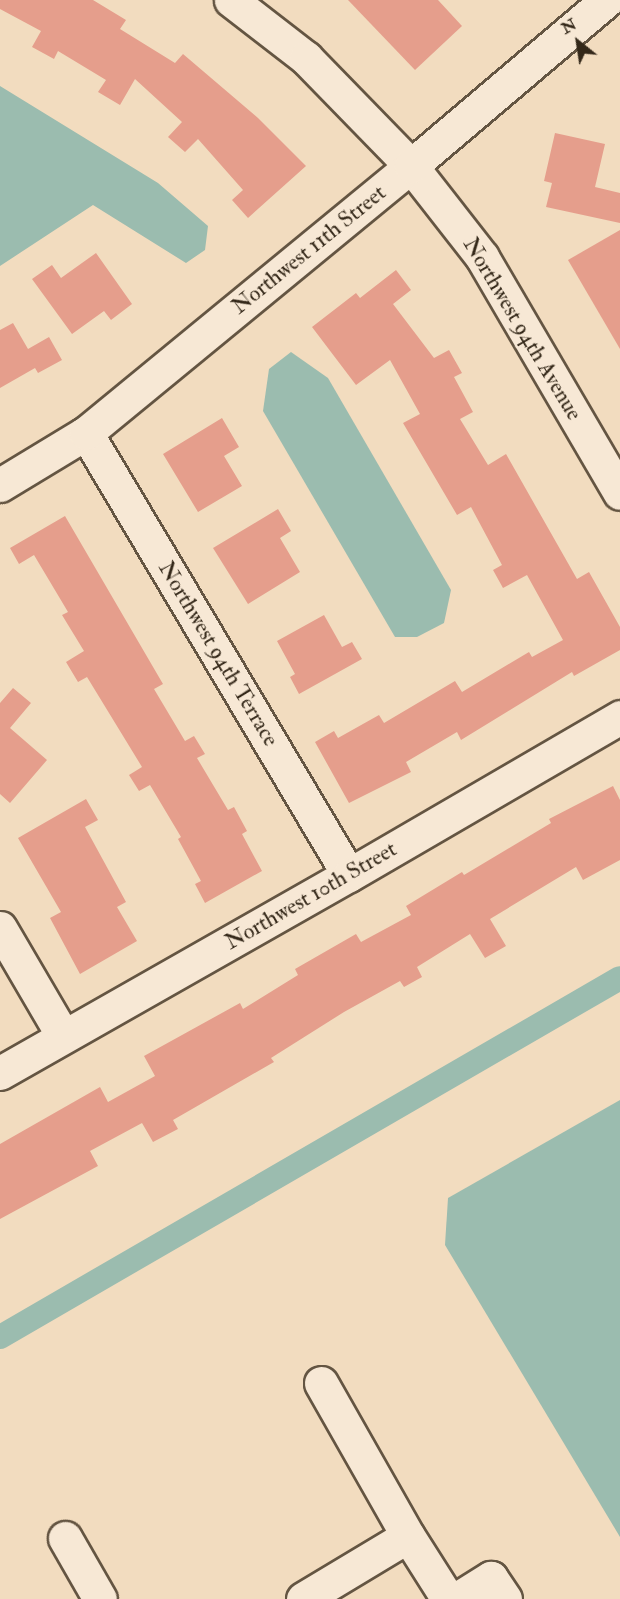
<!DOCTYPE html>
<style>
body{margin:0}
#map{position:relative;width:620px;height:1599px;overflow:hidden;background:#f2dcbf;font-family:"IM FELL Double Pica",serif}
div>[style]{position:absolute}
.water>*{inset:0;background:#9bbcaf}
.canal>*{height:24px;margin:-12px;padding:0 12px;transform-origin:12px;border-radius:12px;background:#9bbcaf}
.building>*{inset:0;background:#e59e8c}
.roads{filter:drop-shadow(2px 0 #645542) drop-shadow(-2px 0 #645542) drop-shadow(0 2px #645542) drop-shadow(0 -2px #645542)}
.minor>*{height:33px;margin:-16.5px;padding:0 16.5px;transform-origin:16.5px;border-radius:16.5px;background:#f7e8d5}
span{translate:-50% -50%;white-space:nowrap;text-align:center;line-height:1.15;-webkit-text-stroke:4.5px #f7e8d5;paint-order:stroke}
.street-label{font-size:22px;color:#342819}
.north{position:absolute;left:548px;top:12px;width:60px;height:60px;-webkit-text-stroke:4px #f7e8d5;paint-order:stroke;rotate:330deg;font-size:16px;font-weight:700;line-height:24px;text-align:center;color:#342819}
.north::after{content:'';display:block;margin:auto;width:21px;height:27px;background:#342819;clip-path:polygon(50% 0,100% 100%,50% 72%,0 100%)}
</style>
<div id="map">
<div class="water">
<div style="clip-path:polygon(0 86px,158px 183px,208px 226px,205px 250px,186px 263px,93px 205px,0 266px)"></div>
<div style="clip-path:polygon(291px 352px,328px 378px,451px 590px,444px 623px,417px 637px,395px 637px,263px 411px,269px 369px)"></div>
<div style="clip-path:polygon(620px 1100px,620px 1537px,445px 1245px,448px 1198px)"></div>
</div>
<div class="canal">
<div style="left:0;top:1337px;width:716px;rotate:-30.07deg"></div>
</div>
<div class="building">
<div style="clip-path:polygon(0 0,93px 0,126px 20px,120px 29px,175px 63px,183px 54px,258px 118px,306px 166px,248px 218px,232px 200px,243px 190px,198px 139px,185px 152px,168px 137px,182px 122px,135px 79px,120px 105px,98px 92px,106px 80px,58px 51px,54px 59px,32px 47px,41px 31px,0 9px)"></div>
<div style="clip-path:polygon(348px 0,438px 0,462px 26px,415px 70px)"></div>
<div style="clip-path:polygon(555px 133px,605px 144px,595px 187px,620px 193px,620px 223px,546px 207px,552px 183px,544px 181px)"></div>
<div style="clip-path:polygon(620px 230px,620px 349px,568px 260px)"></div>
<div style="clip-path:polygon(96px 253px,132px 304px,111px 320px,104px 311px,72px 334px,32px 279px,52px 265px,61px 278px)"></div>
<div style="clip-path:polygon(396px 270px,411px 290px,393px 304px,434px 358px,449px 350px,462px 373px,454px 377px,473px 412px,460px 419px,488px 465px,506px 454px,577px 579px,589px 572px,620px 627px,620px 650px,574px 676px,572px 672px,461px 740px,457px 732px,406px 762px,411px 772px,349px 803px,315px 742px,334px 731px,338px 738px,379px 715px,384px 723px,455px 681px,462px 692px,529px 652px,532px 657px,563px 640px,527px 575px,503px 588px,493px 570px,502px 565px,471px 507px,457px 515px,403px 423px,420px 414px,390px 360px,356px 385px,312px 327px,356px 293px,360px 298px)"></div>
<div style="clip-path:polygon(13px 323px,28px 349px,49px 337px,62px 360px,38px 373px,35px 368px,0 388px,0 330px)"></div>
<div style="clip-path:polygon(222px 418px,239px 447px,224px 456px,242px 486px,198px 512px,163px 454px)"></div>
<div style="clip-path:polygon(278px 509px,291px 531px,280px 538px,300px 572px,248px 604px,213px 548px)"></div>
<div style="clip-path:polygon(65px 516px,163px 684px,154px 689px,185px 741px,194px 736px,205px 754px,197px 758px,228px 810px,234px 807px,247px 831px,242px 834px,262px 871px,205px 903px,195px 884px,201px 881px,178px 839px,181px 837px,150px 785px,139px 791px,129px 775px,142px 767px,87px 677px,78px 682px,66px 662px,84px 651px,62px 615px,68px 612px,34px 555px,19px 564px,10px 548px)"></div>
<div style="clip-path:polygon(324px 615px,342px 647px,352px 642px,362px 659px,299px 694px,290px 677px,295px 674px,277px 641px)"></div>
<div style="clip-path:polygon(13px 688px,31px 703px,10px 728px,47px 760px,10px 803px,0 794px,0 703px)"></div>
<div style="clip-path:polygon(613px 786px,620px 800px,620px 860px,583px 880px,576px 867px,490px 919px,506px 946px,485px 958px,470px 934px,417px 967px,422px 977px,404px 987px,400px 981px,344px 1012px,271px 1058px,274px 1062px,173px 1120px,178px 1129px,153px 1142px,142px 1123px,90px 1151px,98px 1166px,0 1219px,0 1144px,100px 1087px,108px 1102px,155px 1076px,144px 1056px,240px 1003px,243px 1009px,298px 975px,295px 969px,356px 934px,361px 942px,411px 915px,406px 906px,462px 872px,464px 875px,551px 823px,549px 819px)"></div>
<div style="clip-path:polygon(86px 799px,98px 820px,85px 827px,126px 902px,117px 907px,137px 941px,80px 974px,50px 918px,61px 912px,18px 838px)"></div>
</div>
<div class="roads">
<div class="minor">
<div style="left:231px;top:0;width:95px;rotate:37.7deg"></div>
<div style="left:306px;top:58px;width:151px;rotate:45.8deg"></div>
<div style="left:411px;top:166px;width:115px;rotate:52deg"></div>
<div style="left:482px;top:257px;width:273px;rotate:59.7deg"></div>
<div style="left:86px;top:433px;width:514px;rotate:59.25deg"></div>
<div style="left:0;top:485px;width:100px;rotate:-31.2deg"></div>
<div style="left:86px;top:433px;width:421px;rotate:-39.4deg"></div>
<div style="left:411px;top:166px;width:257px;rotate:-40.3deg"></div>
<div style="left:0;top:928px;width:125px;rotate:59.7deg"></div>
<div style="left:0;top:1073px;width:401px;rotate:-29.6deg"></div>
<div style="left:349px;top:875px;width:314px;rotate:-30.2deg"></div>
<div style="left:321px;top:1383px;width:176px;rotate:60.4deg"></div>
<div style="left:408px;top:1536px;width:75px;rotate:57.6deg"></div>
<div style="left:65px;top:1538px;width:70px;rotate:60.2deg"></div>
<div style="left:303px;top:1599px;width:122px;rotate:-31deg"></div>
<div style="left:457px;top:1599px;width:40px;rotate:-32deg"></div>
<div style="left:491px;top:1578px;width:25px;rotate:56deg"></div>
</div>
</div>
<div class="street-label">
<span style="left:309px;top:250px;rotate:-39deg">Northwest 11th Street</span>
<span style="left:522px;top:329px;rotate:59deg">Northwest 94th Avenue</span>
<span style="left:218px;top:654px;rotate:59deg">Northwest 94th Terrace</span>
<span style="left:311px;top:896px;rotate:-30deg">Northwest 10th Street</span>
</div>
<div class="north">N</div>
</div>
